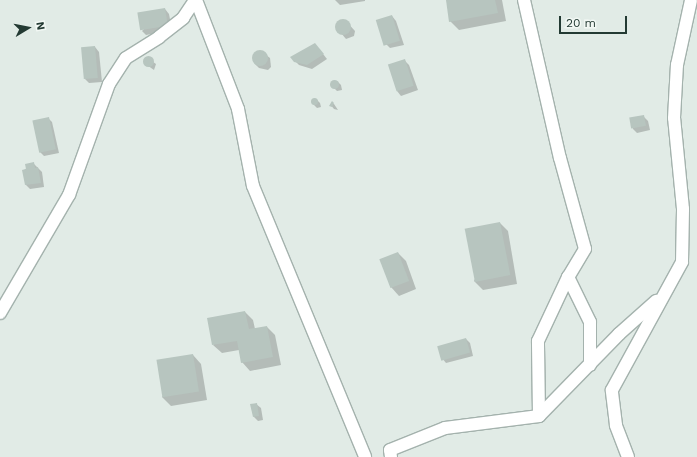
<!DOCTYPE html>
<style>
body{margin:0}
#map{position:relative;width:697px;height:457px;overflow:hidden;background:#e1ebe6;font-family:"Work Sans",sans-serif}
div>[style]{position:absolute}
.shadow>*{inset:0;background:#0003}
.building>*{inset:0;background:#b7c5bf;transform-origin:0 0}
.round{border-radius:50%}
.roads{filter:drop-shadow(1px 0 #a4b2ad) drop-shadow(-1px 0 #a4b2ad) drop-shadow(0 1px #a4b2ad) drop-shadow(0 -1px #a4b2ad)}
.minor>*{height:12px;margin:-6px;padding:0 6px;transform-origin:6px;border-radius:6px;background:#fff}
span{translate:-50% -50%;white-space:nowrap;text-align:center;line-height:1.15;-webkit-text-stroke:3.5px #f2f8f4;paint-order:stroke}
.north{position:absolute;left:8px;top:8px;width:40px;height:40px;-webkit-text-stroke:3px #f2f8f4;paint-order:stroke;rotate:80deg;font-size:11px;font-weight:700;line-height:16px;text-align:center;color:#233a33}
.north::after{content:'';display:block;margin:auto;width:14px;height:18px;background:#233a33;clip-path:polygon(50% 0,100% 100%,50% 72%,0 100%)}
.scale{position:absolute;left:559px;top:16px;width:68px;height:18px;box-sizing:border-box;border:2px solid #233a33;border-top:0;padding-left:5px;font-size:12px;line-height:14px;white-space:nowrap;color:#233a33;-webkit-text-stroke:3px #f2f8f4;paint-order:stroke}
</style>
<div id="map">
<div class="shadow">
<div style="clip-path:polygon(335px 0,365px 0,365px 1px,340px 5px)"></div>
<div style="clip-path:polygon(447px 0,502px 0,506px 21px,459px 30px,450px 21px)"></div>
<div style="clip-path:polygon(165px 9px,169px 14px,172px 30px,146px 35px,142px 31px)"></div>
<div style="clip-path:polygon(392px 16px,396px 21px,404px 45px,390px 48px,386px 44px)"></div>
<div style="clip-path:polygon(345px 20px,355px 31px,354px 36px,346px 39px,336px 27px,337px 23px)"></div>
<div style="clip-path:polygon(95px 47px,99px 52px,102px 82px,89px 83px,85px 79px)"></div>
<div style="clip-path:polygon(319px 49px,327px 59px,312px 69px,299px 65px,295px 61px)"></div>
<div style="clip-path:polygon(261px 51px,270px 58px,271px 67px,268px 70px,259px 68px,255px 64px,254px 55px)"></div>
<div style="clip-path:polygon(146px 57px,156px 64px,154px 70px,144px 63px)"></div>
<div style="clip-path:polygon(405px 61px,409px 65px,418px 90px,401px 96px,397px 91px)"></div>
<div style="clip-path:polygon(337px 81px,341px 85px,342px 90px,337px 91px,333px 87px,332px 82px)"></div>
<div style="clip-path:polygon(316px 99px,320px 103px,321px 107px,317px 108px,313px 104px,312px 100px)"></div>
<div style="clip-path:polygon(330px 104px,334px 104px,338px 110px,334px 109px)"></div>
<div style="clip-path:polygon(644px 117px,648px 121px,650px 130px,637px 133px,633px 129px,630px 119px)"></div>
<div style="clip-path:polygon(48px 118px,52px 122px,59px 153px,44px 156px,40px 152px)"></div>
<div style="clip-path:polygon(33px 163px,42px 172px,44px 187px,30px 189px,26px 185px,23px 171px)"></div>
<div style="clip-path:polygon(500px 223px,508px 231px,517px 284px,483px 290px,474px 281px)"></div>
<div style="clip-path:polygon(398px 253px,406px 261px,416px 289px,399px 296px,391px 287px)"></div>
<div style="clip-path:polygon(245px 312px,253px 320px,255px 329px,267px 327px,275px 335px,281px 365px,250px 371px,242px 362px,239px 350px,222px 353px,213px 345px)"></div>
<div style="clip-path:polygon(466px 339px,470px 343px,473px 356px,446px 363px,442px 358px)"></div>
<div style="clip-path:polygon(193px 355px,201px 364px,207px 400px,171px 406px,162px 397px)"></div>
<div style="clip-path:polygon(256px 404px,261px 408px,263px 420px,258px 421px,254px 417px)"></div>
</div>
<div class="building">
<div style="clip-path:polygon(446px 0,495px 0,498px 13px,449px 22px)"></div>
<div style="left:165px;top:8px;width:18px;height:28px;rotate:81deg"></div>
<div style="left:392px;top:15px;width:27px;height:17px;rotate:73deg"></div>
<div class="round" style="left:335px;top:19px;width:16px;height:16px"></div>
<div style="clip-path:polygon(315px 43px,324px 54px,307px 65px,294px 62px,290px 57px)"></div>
<div style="left:95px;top:46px;width:32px;height:14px;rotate:85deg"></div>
<div class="round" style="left:252px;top:50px;width:16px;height:16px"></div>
<div class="round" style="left:142.5px;top:55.5px;width:11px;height:11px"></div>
<div style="left:405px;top:59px;width:28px;height:18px;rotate:72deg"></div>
<div class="round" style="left:329.5px;top:79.5px;width:9px;height:9px"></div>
<div class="round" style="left:310.5px;top:97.5px;width:7px;height:7px"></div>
<div style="clip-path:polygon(332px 101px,334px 103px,332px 107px,329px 106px)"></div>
<div style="left:644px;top:115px;width:11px;height:15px;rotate:80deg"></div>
<div style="left:49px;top:117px;width:33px;height:17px;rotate:78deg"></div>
<div style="clip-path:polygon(34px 162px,35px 168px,38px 167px,41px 183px,25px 185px,22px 170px,26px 169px,25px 164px)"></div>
<div style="left:500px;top:222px;width:54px;height:36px;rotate:79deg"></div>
<div style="left:398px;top:252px;width:31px;height:20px;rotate:69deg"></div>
<div style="clip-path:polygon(245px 311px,249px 329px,267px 326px,273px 357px,241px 363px,237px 341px,212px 345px,207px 318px)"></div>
<div style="left:466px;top:338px;width:15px;height:30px;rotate:74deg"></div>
<div style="left:193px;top:354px;width:38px;height:37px;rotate:81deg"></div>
<div style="clip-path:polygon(257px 403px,259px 416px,253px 417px,250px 404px)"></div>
</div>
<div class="roads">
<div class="minor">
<div style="left:196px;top:0;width:117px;rotate:68.9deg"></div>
<div style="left:238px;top:109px;width:78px;rotate:79deg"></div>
<div style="left:253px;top:186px;width:293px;rotate:67.5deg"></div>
<div style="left:524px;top:0;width:162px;rotate:77.2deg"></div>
<div style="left:560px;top:158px;width:94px;rotate:74.6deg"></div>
<div style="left:585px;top:249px;width:33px;rotate:121deg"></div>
<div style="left:568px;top:277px;width:50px;rotate:63.9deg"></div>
<div style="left:590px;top:322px;width:43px;rotate:90deg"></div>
<div style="left:0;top:313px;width:137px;rotate:-59.7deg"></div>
<div style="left:69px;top:195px;width:118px;rotate:-70.2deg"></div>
<div style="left:109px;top:84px;width:31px;rotate:-57deg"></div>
<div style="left:126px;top:58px;width:39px;rotate:-32deg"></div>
<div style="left:159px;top:37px;width:31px;rotate:-38deg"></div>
<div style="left:183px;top:18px;width:22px;rotate:-56deg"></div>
<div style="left:539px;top:416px;width:75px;rotate:-90.8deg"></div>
<div style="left:538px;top:341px;width:71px;rotate:-64.9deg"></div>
<div style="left:391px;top:457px;width:7px;rotate:-98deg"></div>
<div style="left:390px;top:450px;width:59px;rotate:-21.8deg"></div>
<div style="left:445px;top:428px;width:95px;rotate:-7.3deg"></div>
<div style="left:539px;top:416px;width:115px;rotate:-45.7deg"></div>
<div style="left:619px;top:334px;width:50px;rotate:-41.7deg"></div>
<div style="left:628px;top:457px;width:34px;rotate:-111deg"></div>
<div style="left:616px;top:425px;width:35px;rotate:-97deg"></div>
<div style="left:612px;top:390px;width:146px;rotate:-61.3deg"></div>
<div style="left:682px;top:262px;width:53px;rotate:-88.9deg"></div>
<div style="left:683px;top:209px;width:91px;rotate:-95.6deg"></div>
<div style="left:674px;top:118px;width:53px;rotate:-86.8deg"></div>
<div style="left:677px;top:65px;width:66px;rotate:-77.8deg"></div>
</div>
</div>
<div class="north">N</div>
<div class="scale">20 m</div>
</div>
